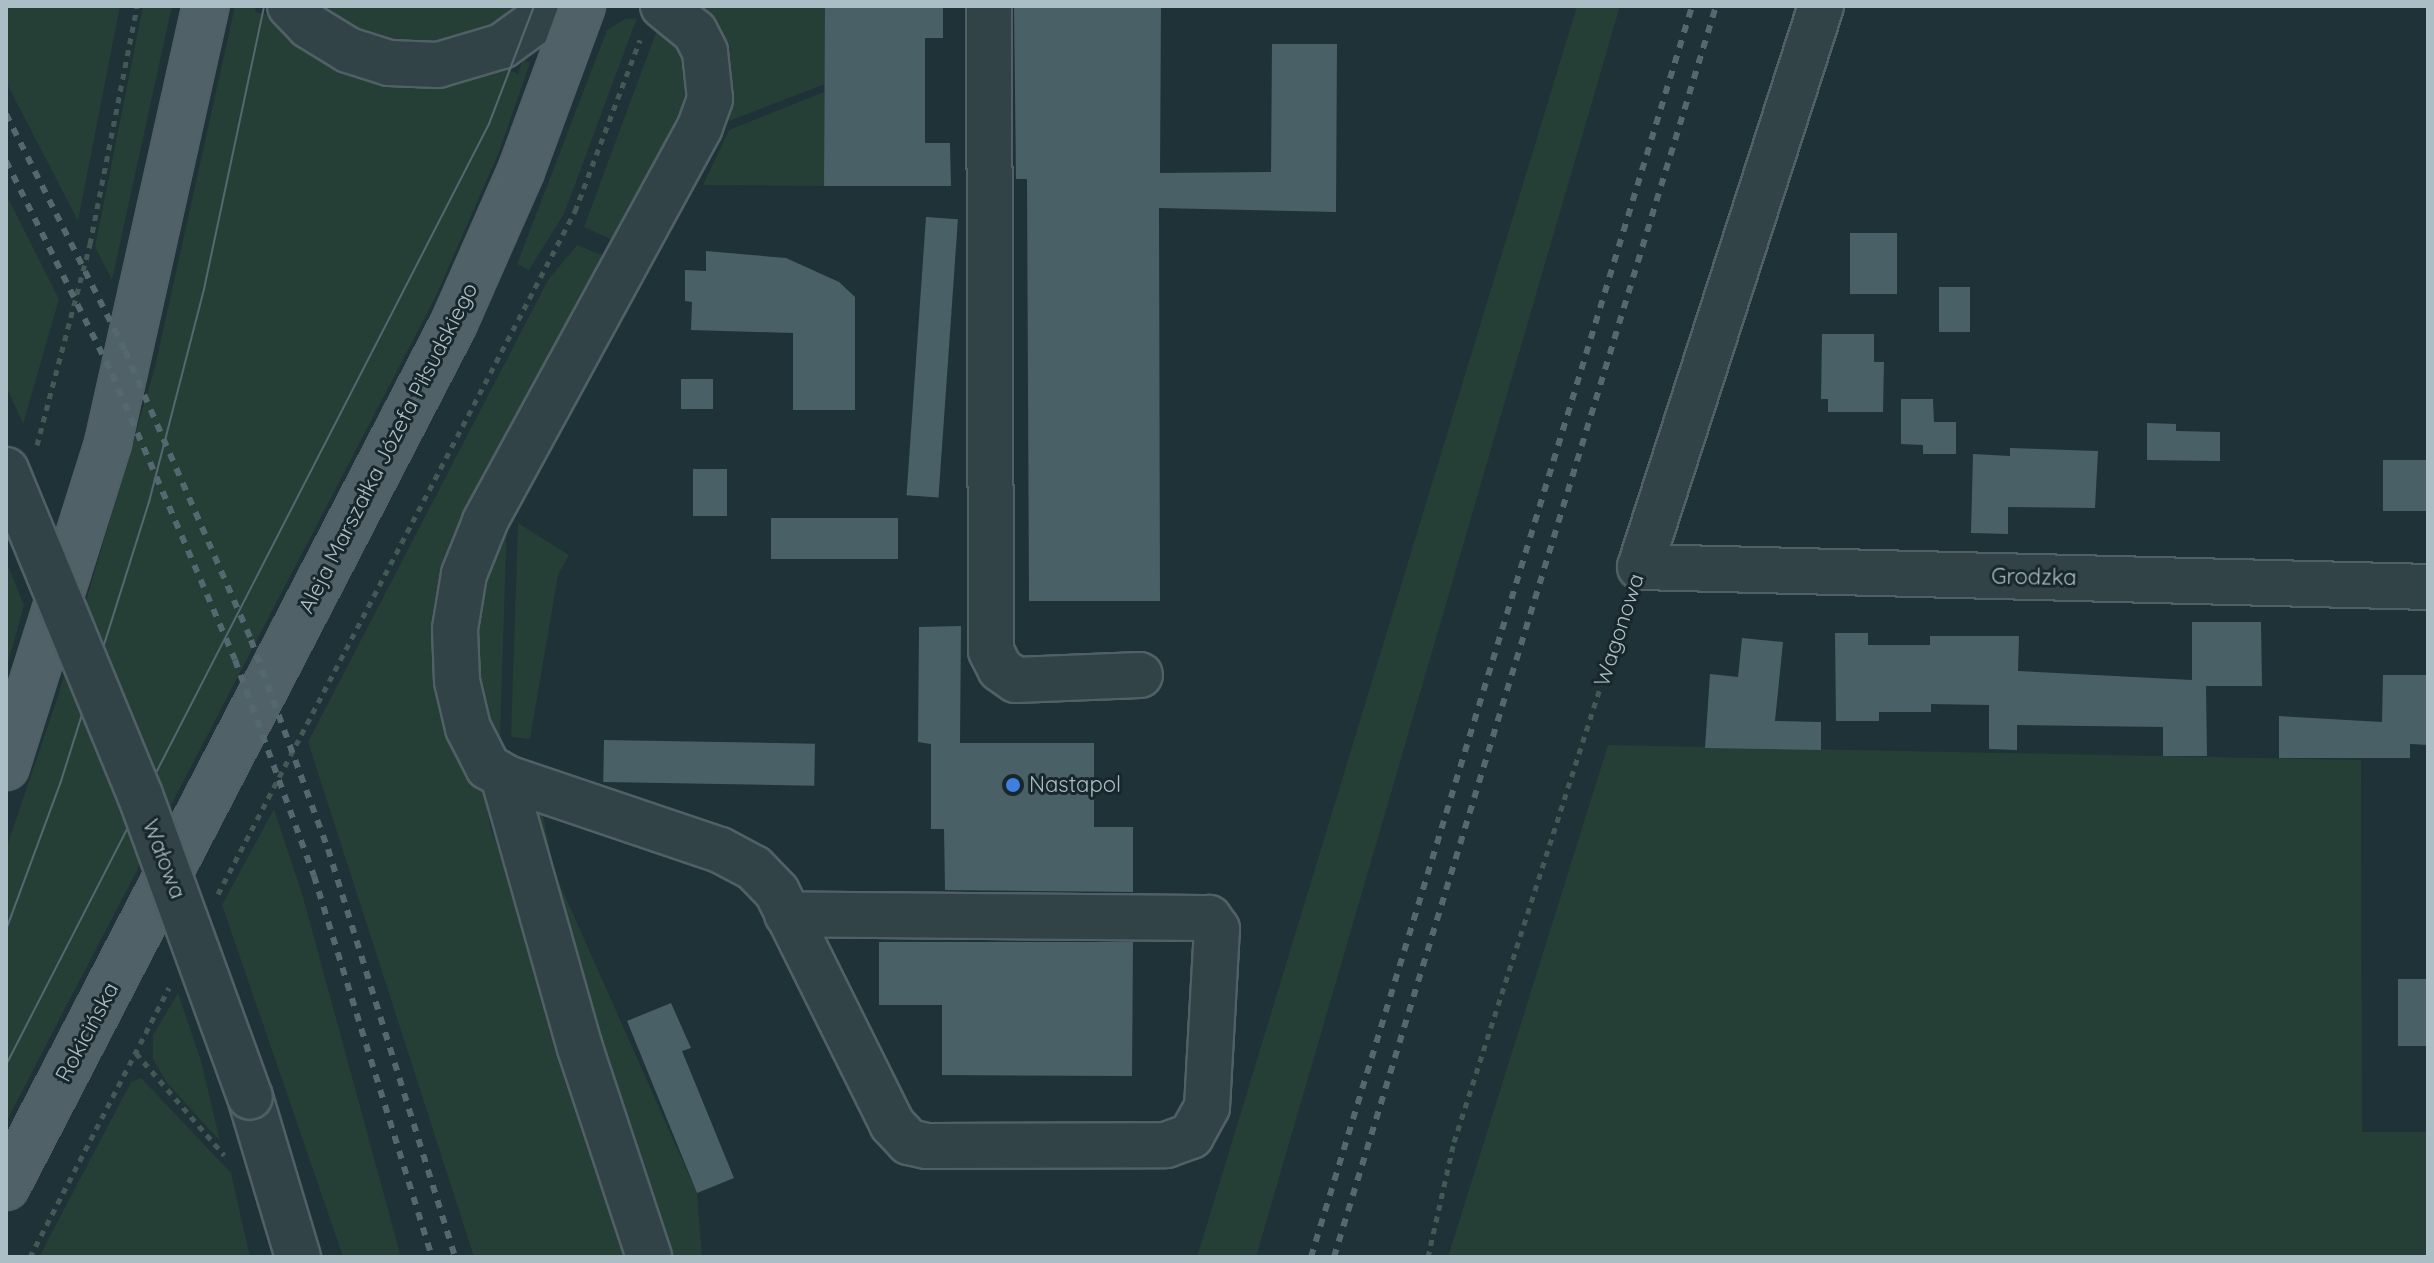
<!DOCTYPE html>
<meta charset="utf-8">
<style>
body{margin:0}
#map{position:relative;width:2434px;height:1263px;overflow:hidden;background:#1f3237;font-family:Quicksand,sans-serif}
div>[style]{position:absolute}
.green>*{inset:0;background:#253e36}
.building>*{inset:0;background:#496067;transform-origin:0 0}
.path>*{height:5px;margin-top:-2.5px;transform-origin:0;background:repeating-linear-gradient(90deg,#425a55 0 6px,transparent 0 12px)}
.roads{filter:drop-shadow(2px 0 #506066) drop-shadow(-2px 0 #506066) drop-shadow(0 2px #506066) drop-shadow(0 -2px #506066)}
.minor>*{height:44px;margin:-22px;padding:0 22px;transform-origin:22px;border-radius:22px;background:#324348}
.major>*{height:44px;margin:-22px;padding:0 22px;transform-origin:22px;border-radius:22px;background:#506268}
.tram>*{height:2px;margin:-1px;padding:0 1px;transform-origin:1px;border-radius:1px;background:#54686f}
.rail>*{height:6px;margin-top:-3px;transform-origin:0;background:repeating-linear-gradient(90deg,#54686f 0 8px,transparent 0 16px)}
.bridges{filter:drop-shadow(2px 0 #506066) drop-shadow(-2px 0 #506066) drop-shadow(0 2px #506066) drop-shadow(0 -2px #506066)}
.minor-bridge>*{height:44px;margin:-22px;padding:0 22px;transform-origin:22px;border-radius:22px;background:#324348}
.dots>*{width:22px;height:22px;translate:-50% -50%;box-sizing:border-box;border:4px solid #18272c;border-radius:50%}
span{translate:-50% -50%;white-space:nowrap;text-align:center;line-height:1.15;-webkit-text-stroke:6px #18272c;paint-order:stroke}
.street-label{font-size:22px;color:#acbec5}
.poi-label{font-size:22px;color:#acbec5}
.left{translate:0 -50%;text-align:left}
.frame{position:absolute;inset:0;border:8px solid #acbec5;pointer-events:none}
</style>
<div id="map">
<div class="green">
<div style="clip-path:polygon(6px 6px,120px 6px,78px 221px,6px 82px)"></div>
<div style="clip-path:polygon(143px 6px,172px 6px,112px 280px,95px 247px)"></div>
<div style="clip-path:polygon(235px 6px,256px 6px,255px 12px,271px 15px,291px 38px,445px 84px,505px 67px,518px 74px,523px 59px,530px 63px,499px 152px,436px 296px,6px 1122px,6px 849px,58px 696px,155px 367px)"></div>
<div style="clip-path:polygon(315px 6px,520px 6px,510px 18px,464px 42px,413px 46px,368px 37px)"></div>
<div style="clip-path:polygon(697px 6px,825px 6px,825px 84px,729px 121px,722px 44px)"></div>
<div style="clip-path:polygon(1577px 6px,1620px 6px,1256px 1257px,1197px 1257px)"></div>
<div style="clip-path:polygon(637px 18px,564px 214px,529px 270px,517px 264px,607px 30px,625px 19px)"></div>
<div style="clip-path:polygon(658px 27px,683px 45px,695px 94px,621px 244px,584px 227px)"></div>
<div style="clip-path:polygon(824px 92px,824px 186px,703px 185px,729px 130px)"></div>
<div style="clip-path:polygon(6px 194px,59px 299px,23px 424px,6px 386px)"></div>
<div style="clip-path:polygon(577px 245px,611px 259px,468px 521px,483px 786px,491px 829px,642px 1257px,474px 1257px,308px 742px,548px 280px)"></div>
<div style="clip-path:polygon(507px 519px,500px 737px,480px 700px,474px 652px,478px 599px)"></div>
<div style="clip-path:polygon(518px 523px,569px 555px,558px 575px,530px 739px,511px 737px)"></div>
<div style="clip-path:polygon(8px 566px,24px 605px,6px 670px,6px 572px)"></div>
<div style="clip-path:polygon(1608px 745px,2361px 760px,2362px 1132px,2428px 1132px,2428px 1257px,1448px 1257px)"></div>
<div style="clip-path:polygon(274px 809px,303px 897px,401px 1257px,343px 1257px,222px 905px)"></div>
<div style="clip-path:polygon(542px 810px,554px 871px,697px 1193px,702px 1257px,654px 1257px,529px 811px)"></div>
<div style="clip-path:polygon(178px 993px,201px 1061px,220px 1141px,167px 1083px,153px 1059px,153px 1035px)"></div>
<div style="clip-path:polygon(141px 1078px,231px 1173px,250px 1257px,39px 1257px,131px 1082px)"></div>
</div>
<div class="building">
<div style="clip-path:polygon(825px 6px,943px 6px,943px 38px,925px 38px,925px 143px,950px 143px,951px 186px,824px 186px)"></div>
<div style="clip-path:polygon(1014px 6px,1161px 6px,1160px 173px,1271px 172px,1272px 44px,1337px 44px,1336px 212px,1159px 208px,1160px 601px,1029px 601px,1027px 179px,1016px 179px)"></div>
<div style="left:926px;top:217px;width:32px;height:279px;rotate:4deg"></div>
<div style="left:1850px;top:233px;width:47px;height:61px"></div>
<div style="clip-path:polygon(706px 251px,786px 258px,839px 282px,855px 297px,855px 410px,793px 410px,793px 333px,691px 330px,692px 302px,685px 301px,685px 270px,706px 271px)"></div>
<div style="left:1970px;top:287px;width:45px;height:31px;rotate:90deg"></div>
<div style="clip-path:polygon(1822px 334px,1874px 334px,1874px 362px,1884px 362px,1883px 412px,1828px 412px,1828px 399px,1821px 399px)"></div>
<div style="left:681px;top:379px;width:32px;height:30px"></div>
<div style="clip-path:polygon(1901px 399px,1933px 399px,1934px 422px,1956px 422px,1956px 454px,1923px 454px,1923px 445px,1901px 444px)"></div>
<div style="clip-path:polygon(2147px 423px,2176px 424px,2176px 431px,2220px 432px,2220px 461px,2147px 460px)"></div>
<div style="clip-path:polygon(2010px 448px,2098px 451px,2095px 508px,2008px 507px,2008px 534px,1971px 533px,1973px 454px,2010px 456px)"></div>
<div style="left:2428px;top:460px;width:51px;height:45px;rotate:90deg"></div>
<div style="left:693px;top:469px;width:34px;height:47px"></div>
<div style="left:898px;top:518px;width:41px;height:127px;rotate:90deg"></div>
<div style="clip-path:polygon(2192px 622px,2261px 622px,2262px 686px,2206px 686px,2207px 756px,2163px 756px,2163px 727px,2017px 725px,2017px 750px,1989px 749px,1989px 705px,1931px 704px,1931px 712px,1879px 712px,1879px 721px,1836px 721px,1835px 633px,1868px 633px,1868px 645px,1930px 645px,1930px 636px,2019px 636px,2018px 671px,2192px 680px)"></div>
<div style="clip-path:polygon(961px 626px,960px 743px,1094px 743px,1094px 827px,1133px 827px,1133px 892px,945px 890px,944px 829px,931px 829px,931px 744px,918px 742px,919px 627px)"></div>
<div style="clip-path:polygon(1742px 638px,1783px 642px,1775px 721px,1821px 722px,1821px 750px,1705px 748px,1710px 674px,1738px 677px)"></div>
<div style="clip-path:polygon(2383px 675px,2428px 675px,2428px 745px,2410px 744px,2410px 758px,2279px 758px,2279px 716px,2382px 722px)"></div>
<div style="left:604px;top:740px;width:211px;height:42px;rotate:1deg"></div>
<div style="clip-path:polygon(879px 942px,1133px 942px,1132px 1076px,942px 1075px,942px 1005px,879px 1005px)"></div>
<div style="left:2398px;top:979px;width:30px;height:67px"></div>
<div style="clip-path:polygon(671px 1003px,691px 1048px,682px 1051px,734px 1178px,697px 1193px,627px 1021px)"></div>
</div>
<div class="path">
<div style="left:37px;top:445px;width:208px;rotate:-75.2deg"></div>
<div style="left:90px;top:244px;width:243px;rotate:-78.8deg"></div>
<div style="left:218px;top:894px;width:771px;rotate:-62.4deg"></div>
<div style="left:575px;top:211px;width:183px;rotate:-69.2deg"></div>
<div style="left:136px;top:1053px;width:135px;rotate:49.2deg"></div>
<div style="left:30px;top:1257px;width:303px;rotate:-62.7deg"></div>
<div style="left:1428px;top:1257px;width:118px;rotate:-77.3deg"></div>
<div style="left:1454px;top:1142px;width:565px;rotate:-72.17deg"></div>
</div>
<div class="roads">
<div class="minor">
<div style="left:290px;top:6px;width:28px;rotate:46deg"></div>
<div style="left:309px;top:26px;width:46px;rotate:31.6deg"></div>
<div style="left:348px;top:50px;width:43px;rotate:17.6deg"></div>
<div style="left:389px;top:63px;width:49px;rotate:2.3deg"></div>
<div style="left:438px;top:65px;width:67px;rotate:-16.5deg"></div>
<div style="left:502px;top:46px;width:57px;rotate:-35.7deg"></div>
<div style="left:548px;top:13px;width:7px;rotate:-90deg"></div>
<div style="left:663px;top:6px;width:41px;rotate:39.1deg"></div>
<div style="left:695px;top:32px;width:22px;rotate:63deg"></div>
<div style="left:705px;top:52px;width:47px;rotate:83.9deg"></div>
<div style="left:710px;top:99px;width:30px;rotate:110deg"></div>
<div style="left:700px;top:127px;width:450px;rotate:118.6deg"></div>
<div style="left:485px;top:522px;width:56px;rotate:112deg"></div>
<div style="left:464px;top:574px;width:56px;rotate:99.3deg"></div>
<div style="left:455px;top:629px;width:52px;rotate:87.8deg"></div>
<div style="left:457px;top:681px;width:48px;rotate:76.8deg"></div>
<div style="left:468px;top:728px;width:44px;rotate:62.9deg"></div>
<div style="left:488px;top:767px;width:22px;rotate:30deg"></div>
<div style="left:507px;top:778px;width:225px;rotate:18.7deg"></div>
<div style="left:720px;top:850px;width:38px;rotate:28deg"></div>
<div style="left:754px;top:868px;width:33px;rotate:46deg"></div>
<div style="left:777px;top:892px;width:259px;rotate:63.6deg"></div>
<div style="left:892px;top:1124px;width:25px;rotate:47deg"></div>
<div style="left:909px;top:1142px;width:18px;rotate:13deg"></div>
<div style="left:927px;top:1146px;width:239px;rotate:-0.2deg"></div>
<div style="left:1166px;top:1145px;width:27px;rotate:-20deg"></div>
<div style="left:1191px;top:1136px;width:33px;rotate:-61deg"></div>
<div style="left:1207px;top:1107px;width:178px;rotate:-86.8deg"></div>
<div style="left:1217px;top:929px;width:14px;rotate:-126deg"></div>
<div style="left:1209px;top:918px;width:422px;rotate:-179.5deg"></div>
<div style="left:989px;top:6px;width:645px;rotate:89.82deg"></div>
<div style="left:991px;top:651px;width:20px;rotate:63deg"></div>
<div style="left:1000px;top:669px;width:19px;rotate:35deg"></div>
<div style="left:1016px;top:680px;width:124px;rotate:-2.3deg"></div>
<div style="left:1821px;top:6px;width:589px;rotate:107.88deg"></div>
<div style="left:1640px;top:567px;width:788px;rotate:1.45deg"></div>
<div style="left:503px;top:776px;width:283px;rotate:74.2deg"></div>
<div style="left:580px;top:1048px;width:220px;rotate:71.7deg"></div>
<div style="left:250px;top:1097px;width:167px;rotate:73.3deg"></div>
</div>
<div class="major">
<div style="left:6px;top:767px;width:340px;rotate:-72.5deg"></div>
<div style="left:108px;top:443px;width:448px;rotate:-77.4deg"></div>
<div style="left:6px;top:1187px;width:973px;rotate:-62.59deg"></div>
<div style="left:454px;top:323px;width:166px;rotate:-66.2deg"></div>
<div style="left:521px;top:171px;width:176px;rotate:-69.7deg"></div>
</div>
</div>
<div class="tram">
<div style="left:398px;top:6px;width:51px"></div>
<div style="left:6px;top:930px;width:159px;rotate:-69.7deg"></div>
<div style="left:61px;top:781px;width:293px;rotate:-72.5deg"></div>
<div style="left:149px;top:502px;width:220px;rotate:-75.5deg"></div>
<div style="left:204px;top:289px;width:289px;rotate:-78deg"></div>
<div style="left:6px;top:1065px;width:1058px;rotate:-62.83deg"></div>
<div style="left:489px;top:124px;width:126px;rotate:-69.1deg"></div>
</div>
<div class="rail">
<div style="left:6px;top:114px;width:265px;rotate:63.3deg"></div>
<div style="left:125px;top:351px;width:315px;rotate:66.4deg"></div>
<div style="left:251px;top:640px;width:223px;rotate:69.8deg"></div>
<div style="left:328px;top:849px;width:427px;rotate:72.7deg"></div>
<div style="left:6px;top:161px;width:238px;rotate:63.5deg"></div>
<div style="left:112px;top:374px;width:311px;rotate:66.7deg"></div>
<div style="left:235px;top:660px;width:230px;rotate:69.9deg"></div>
<div style="left:314px;top:876px;width:399px;rotate:72.8deg"></div>
<div style="left:1311px;top:1257px;width:1308px;rotate:-73.06deg"></div>
<div style="left:1334px;top:1257px;width:1308px;rotate:-73.02deg"></div>
</div>
<div class="bridges">
<div class="minor-bridge">
<div style="left:6px;top:470px;width:352px;rotate:67.6deg"></div>
<div style="left:140px;top:795px;width:321px;rotate:70deg"></div>
</div>
</div>
<div class="dots">
<div style="left:1013px;top:785px;background:#3f7fe0"></div>
</div>
<div class="street-label">
<span style="left:388px;top:448px;rotate:-63deg">Aleja Marszałka Józefa Piłsudskiego</span>
<span style="left:2034px;top:577px;rotate:1deg">Grodzka</span>
<span style="left:1619px;top:630px;rotate:-72deg">Wagonowa</span>
<span style="left:164px;top:859px;rotate:69deg">Wałowa</span>
<span style="left:87px;top:1032px;rotate:-62deg">Rokicińska</span>
</div>
<div class="poi-label">
<span class="left" style="left:1029px;top:785px">Nastapol</span>
</div>
<div class="frame"></div>
</div>
